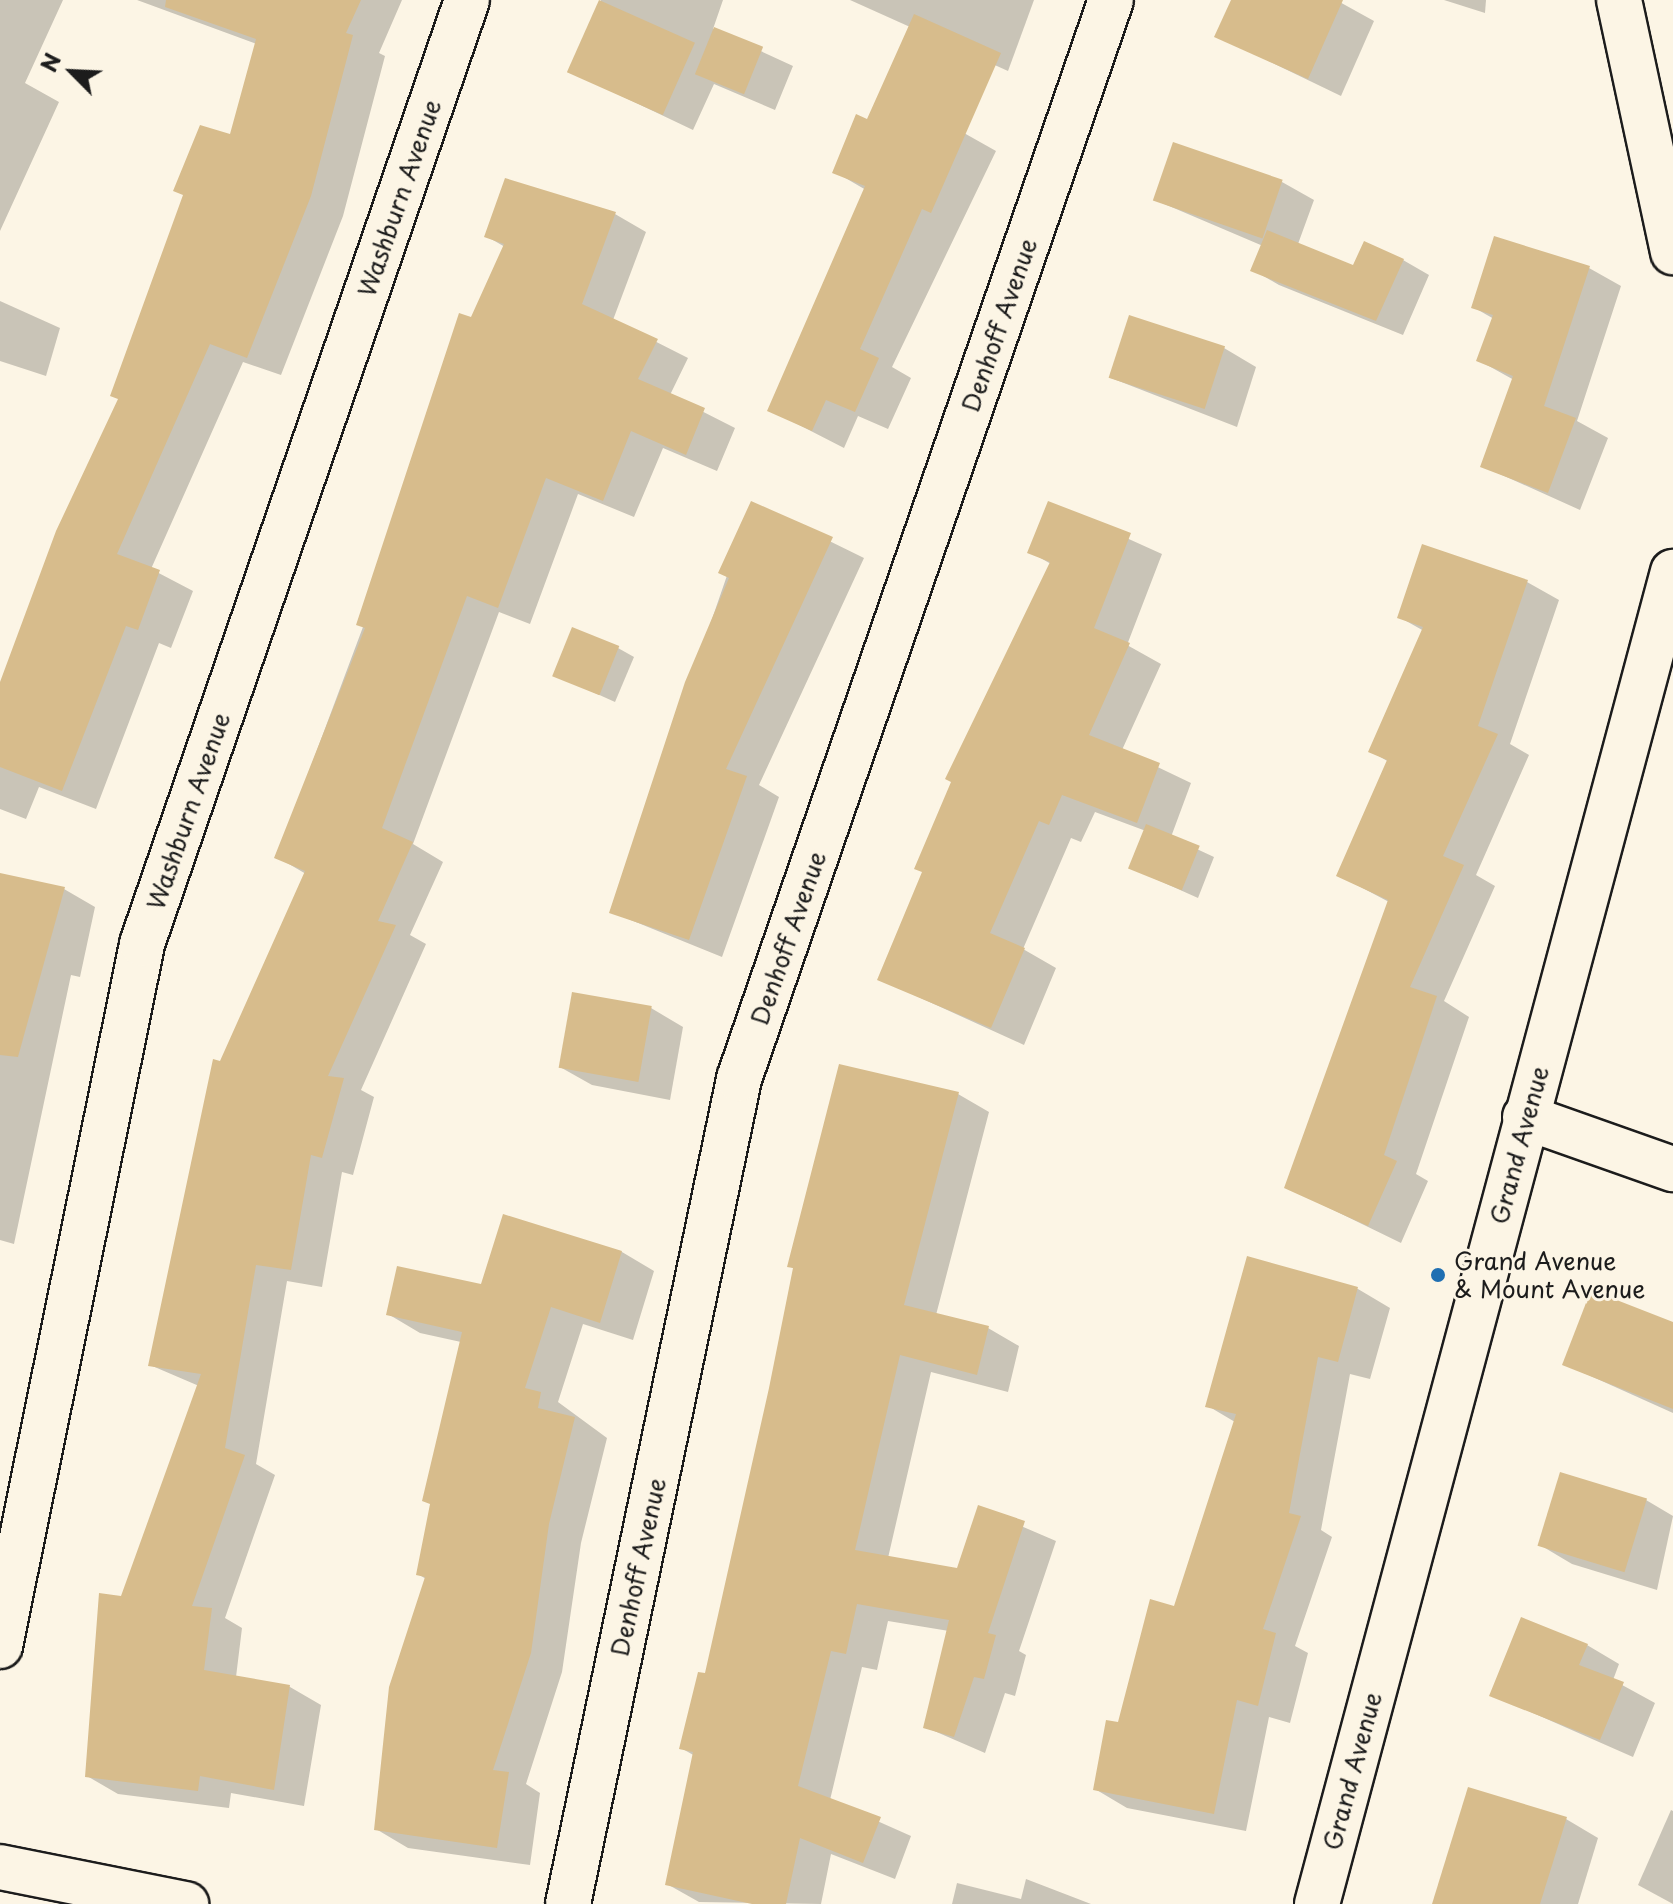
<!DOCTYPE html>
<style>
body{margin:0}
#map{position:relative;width:1673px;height:1904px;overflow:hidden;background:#fcf5e5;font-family:"Playpen Sans",sans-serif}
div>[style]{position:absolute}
.shadow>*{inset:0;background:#0003}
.building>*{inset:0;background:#d7bc8c;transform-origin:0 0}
.roads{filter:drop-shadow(2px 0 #1c1c1c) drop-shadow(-2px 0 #1c1c1c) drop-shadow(0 2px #1c1c1c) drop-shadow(0 -2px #1c1c1c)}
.minor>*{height:44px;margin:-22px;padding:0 22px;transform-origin:22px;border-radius:22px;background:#fcf5e5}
.dots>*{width:22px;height:22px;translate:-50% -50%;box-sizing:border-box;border:4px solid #fcf5e5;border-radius:50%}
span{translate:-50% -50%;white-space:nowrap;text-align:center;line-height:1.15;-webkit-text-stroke:6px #fcf5e5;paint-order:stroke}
.street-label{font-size:24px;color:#1c1c1c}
.poi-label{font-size:24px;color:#1c1c1c}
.left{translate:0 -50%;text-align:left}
.north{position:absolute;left:32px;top:32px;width:80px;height:80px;-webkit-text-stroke:6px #fcf5e5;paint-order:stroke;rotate:294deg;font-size:22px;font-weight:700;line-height:32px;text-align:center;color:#1c1c1c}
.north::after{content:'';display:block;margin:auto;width:28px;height:36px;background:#1c1c1c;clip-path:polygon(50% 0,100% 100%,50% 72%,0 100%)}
</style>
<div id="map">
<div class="shadow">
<div style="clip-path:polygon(0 0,63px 0,25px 83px,59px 102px,0 231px)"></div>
<div style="clip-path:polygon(137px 0,402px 0,379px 53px,385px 56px,343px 216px,281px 375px,243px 362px,151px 569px,193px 591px,171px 648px,159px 643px,96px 809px,39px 787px,26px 819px,0 809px,0 686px,232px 137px,257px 44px)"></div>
<div style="clip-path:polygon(601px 0,723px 0,713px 29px,793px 66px,775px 110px,714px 84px,693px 130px,569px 71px)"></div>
<div style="clip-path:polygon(850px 0,1034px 0,1008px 71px)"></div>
<div style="clip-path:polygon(1233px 0,1336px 0,1374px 21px,1341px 96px,1217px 36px)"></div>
<div style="clip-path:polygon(1444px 0,1486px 0,1485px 13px)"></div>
<div style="clip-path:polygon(868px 122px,964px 133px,996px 151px,892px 367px,911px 378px,888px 429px,858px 416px,844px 448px,770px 410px,866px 190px,835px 172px)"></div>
<div style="clip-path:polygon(1282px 182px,1314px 200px,1298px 244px,1354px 268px,1403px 260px,1429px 275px,1403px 335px,1279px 285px,1253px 270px,1263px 246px,1155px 200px)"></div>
<div style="clip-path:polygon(615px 214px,646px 232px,613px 320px,688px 358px,670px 395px,735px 428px,717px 471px,663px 448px,634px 517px,578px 494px,530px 624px,499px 612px,413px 844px,443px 862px,410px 935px,426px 944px,361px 1090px,374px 1097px,353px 1175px,342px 1172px,322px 1287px,287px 1281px,256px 1464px,275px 1475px,225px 1618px,242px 1628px,236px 1677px,290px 1687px,321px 1705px,304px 1806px,231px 1793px,229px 1808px,118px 1794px,87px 1776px,123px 1598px,199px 1386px,150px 1365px,222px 1064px,306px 874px,277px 857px,505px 247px,486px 236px)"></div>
<div style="clip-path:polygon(1589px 268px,1621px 286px,1577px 421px,1608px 438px,1580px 510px,1482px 466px,1514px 380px,1478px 360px,1494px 319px,1473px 307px)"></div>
<div style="clip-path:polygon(0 301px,60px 328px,46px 376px,0 361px)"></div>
<div style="clip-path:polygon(1224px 348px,1256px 367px,1237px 427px,1111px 378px)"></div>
<div style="clip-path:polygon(752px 503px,864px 558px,759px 785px,779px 797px,722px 957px,611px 912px)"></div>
<div style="clip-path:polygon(1049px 503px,1162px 554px,1127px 645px,1161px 664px,1122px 750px,1191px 783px,1171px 837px,1214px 857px,1198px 898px,1131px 868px,1146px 831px,1095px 812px,1081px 842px,1071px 838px,1023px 949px,1056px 968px,1024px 1045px,879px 979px,1051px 564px,1030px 552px)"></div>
<div style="clip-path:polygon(1527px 582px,1559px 600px,1510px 744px,1529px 755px,1476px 875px,1495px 886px,1444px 1001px,1469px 1017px,1416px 1174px,1428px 1181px,1401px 1243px,1286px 1187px,1389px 902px,1338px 875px,1389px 762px,1370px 751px,1424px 631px,1399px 617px)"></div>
<div style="clip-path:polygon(618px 648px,634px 657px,615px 702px,555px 675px)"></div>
<div style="clip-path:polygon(0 875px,64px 889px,95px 907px,80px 977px,71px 975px,14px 1244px,0 1240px)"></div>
<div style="clip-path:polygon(651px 1008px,683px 1027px,670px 1100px,592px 1085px,560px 1067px)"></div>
<div style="clip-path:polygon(958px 1094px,989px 1112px,936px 1315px,988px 1328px,1019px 1346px,1008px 1392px,931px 1372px,888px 1558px,958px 1570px,979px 1508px,1056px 1541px,1019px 1651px,1026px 1655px,1015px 1696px,1005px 1693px,985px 1753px,925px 1727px,949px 1631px,888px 1621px,877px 1670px,862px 1667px,830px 1800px,911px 1836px,895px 1879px,831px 1854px,821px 1904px,699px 1902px,667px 1884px,695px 1756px,681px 1748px,706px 1676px,771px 1389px,795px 1269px,789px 1266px)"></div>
<div style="clip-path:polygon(504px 1216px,622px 1252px,654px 1271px,633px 1340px,583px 1324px,558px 1402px,607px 1438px,581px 1543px,562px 1672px,526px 1784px,540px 1793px,530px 1865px,408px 1848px,376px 1829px,426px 1579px,418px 1574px,461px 1342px,420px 1333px,388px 1314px,482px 1287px)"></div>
<div style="clip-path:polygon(1248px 1258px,1358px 1289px,1390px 1308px,1370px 1379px,1350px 1374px,1321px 1530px,1332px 1537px,1295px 1646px,1308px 1653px,1290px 1723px,1269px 1717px,1246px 1831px,1127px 1808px,1095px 1789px,1175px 1608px,1235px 1422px,1208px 1406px)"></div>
<div style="clip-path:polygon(1673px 1324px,1673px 1413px,1564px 1364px)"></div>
<div style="clip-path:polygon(1646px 1500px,1673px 1516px,1657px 1590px,1572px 1564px,1540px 1545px)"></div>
<div style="clip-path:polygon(1587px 1645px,1619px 1664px,1613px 1680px,1655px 1703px,1633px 1757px,1492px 1695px)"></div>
<div style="clip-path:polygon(1671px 1810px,1673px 1811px,1673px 1904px,1638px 1885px)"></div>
<div style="clip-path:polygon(1566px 1819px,1598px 1838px,1578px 1904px,1443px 1904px)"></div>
<div style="clip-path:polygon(1026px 1879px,1091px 1904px,952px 1904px,957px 1883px,1021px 1899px)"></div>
</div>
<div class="building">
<div style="clip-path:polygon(166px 0,361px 0,346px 33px,353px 35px,311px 196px,247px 358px,210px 344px,117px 554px,160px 570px,138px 630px,126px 626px,62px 791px,0 767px,0 682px,56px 531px,118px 399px,110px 396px,183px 195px,173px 191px,200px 125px,230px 134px,256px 39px,165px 7px)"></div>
<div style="left:599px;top:0;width:105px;height:79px;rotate:24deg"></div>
<div style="clip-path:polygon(1231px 0,1343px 0,1308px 79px,1214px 37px)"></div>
<div style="clip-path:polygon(914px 14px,1001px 53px,931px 213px,922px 209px,860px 349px,879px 358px,855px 412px,826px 400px,812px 431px,767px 411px,865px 186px,832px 173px,856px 114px,867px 119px)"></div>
<div style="left:714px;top:27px;width:53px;height:51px;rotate:22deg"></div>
<div style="left:1173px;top:142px;width:116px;height:62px;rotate:19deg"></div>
<div style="clip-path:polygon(505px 178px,616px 212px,582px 304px,658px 339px,638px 379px,705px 408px,686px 455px,631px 431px,603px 501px,546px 478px,498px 608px,467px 596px,382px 828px,413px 842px,378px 921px,396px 925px,328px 1076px,344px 1078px,322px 1158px,311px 1155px,291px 1270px,256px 1265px,225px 1448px,245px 1455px,192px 1606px,212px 1608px,204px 1670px,290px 1685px,274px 1790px,200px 1776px,198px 1791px,85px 1777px,99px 1593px,121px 1596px,201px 1374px,148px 1366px,213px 1059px,220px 1061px,305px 871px,274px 858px,365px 628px,356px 625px,459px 313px,471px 317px,504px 244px,484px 237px)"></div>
<div style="clip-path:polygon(1267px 230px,1353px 265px,1364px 241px,1404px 259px,1376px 321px,1250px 271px)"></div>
<div style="clip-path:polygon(1494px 236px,1590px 266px,1544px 406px,1576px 418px,1548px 493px,1480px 467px,1513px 376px,1476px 361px,1493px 315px,1471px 308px)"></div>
<div style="left:1129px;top:315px;width:101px;height:66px;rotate:18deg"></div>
<div style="clip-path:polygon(751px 501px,833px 537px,726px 769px,747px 776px,689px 940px,609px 913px,685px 682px,729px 578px,718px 573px)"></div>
<div style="clip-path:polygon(1048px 501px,1131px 533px,1094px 628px,1130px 643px,1089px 735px,1160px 763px,1137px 823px,1062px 795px,1049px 825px,1039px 821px,990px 933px,1025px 948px,991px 1028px,877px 980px,922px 872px,914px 869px,951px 782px,945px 779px,1050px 562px,1027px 553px)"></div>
<div style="clip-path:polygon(1422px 544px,1528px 580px,1478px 726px,1498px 734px,1443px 856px,1464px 865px,1410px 987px,1437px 996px,1384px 1155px,1397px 1161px,1368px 1226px,1284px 1188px,1388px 900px,1336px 876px,1387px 760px,1368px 752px,1423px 627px,1397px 618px)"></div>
<div style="left:572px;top:627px;width:51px;height:53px;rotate:22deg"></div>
<div style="left:1146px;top:824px;width:58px;height:48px;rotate:22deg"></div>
<div style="clip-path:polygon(0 873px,65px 887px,18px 1057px,0 1055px)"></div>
<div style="left:572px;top:992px;width:81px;height:77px;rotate:10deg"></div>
<div style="clip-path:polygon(839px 1064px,959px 1092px,904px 1305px,989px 1326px,977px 1375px,900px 1355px,855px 1550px,957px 1568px,978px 1505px,1025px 1521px,988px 1633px,996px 1635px,984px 1679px,974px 1677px,954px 1737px,923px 1728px,949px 1620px,857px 1604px,846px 1654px,831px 1651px,798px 1786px,881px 1817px,863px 1863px,800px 1838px,786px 1904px,752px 1904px,665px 1885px,693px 1752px,679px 1749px,698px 1672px,705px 1673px,769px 1388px,793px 1268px,787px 1267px)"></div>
<div style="clip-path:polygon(503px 1214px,622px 1251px,600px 1323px,551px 1307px,525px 1388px,541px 1392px,538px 1408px,575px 1417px,549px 1524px,531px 1653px,493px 1770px,509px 1772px,497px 1848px,374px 1830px,389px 1687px,425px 1577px,416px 1575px,430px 1504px,422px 1501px,462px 1332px,386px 1315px,397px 1266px,481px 1284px)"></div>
<div style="clip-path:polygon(1247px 1256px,1358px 1287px,1338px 1362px,1318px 1357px,1289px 1513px,1301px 1516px,1263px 1629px,1276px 1633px,1258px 1706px,1237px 1700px,1214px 1814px,1093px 1790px,1106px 1720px,1118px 1722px,1150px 1599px,1174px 1606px,1236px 1414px,1205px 1407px)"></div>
<div style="clip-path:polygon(1591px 1290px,1673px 1322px,1673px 1409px,1562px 1365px)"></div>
<div style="left:1560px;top:1472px;width:91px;height:77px;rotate:17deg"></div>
<div style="clip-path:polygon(1521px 1617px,1588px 1644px,1579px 1665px,1624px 1682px,1600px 1740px,1489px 1696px)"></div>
<div style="clip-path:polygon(1468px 1787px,1567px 1817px,1540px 1904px,1432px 1904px)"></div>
</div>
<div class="roads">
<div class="minor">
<div style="left:1619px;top:0;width:258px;rotate:77.9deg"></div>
<div style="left:1525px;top:1117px;width:157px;rotate:19.4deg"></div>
<div style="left:0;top:1646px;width:716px;rotate:-78.56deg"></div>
<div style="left:142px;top:944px;width:998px;rotate:-71deg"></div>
<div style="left:0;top:1867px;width:190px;rotate:11.3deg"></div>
<div style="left:568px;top:1904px;width:843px;rotate:-78.29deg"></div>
<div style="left:739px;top:1079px;width:1141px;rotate:-70.98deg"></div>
<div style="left:1317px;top:1904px;width:1379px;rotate:-75.04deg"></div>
</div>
</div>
<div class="dots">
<div style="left:1438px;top:1275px;background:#1f6fb2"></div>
</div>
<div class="street-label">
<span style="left:399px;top:198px;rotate:-71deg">Washburn Avenue</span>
<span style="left:999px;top:325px;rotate:-71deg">Denhoff Avenue</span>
<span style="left:188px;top:811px;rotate:-71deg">Washburn Avenue</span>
<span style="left:788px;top:938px;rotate:-71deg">Denhoff Avenue</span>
<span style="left:1519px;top:1145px;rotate:-75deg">Grand Avenue</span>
<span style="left:638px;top:1567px;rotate:-78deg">Denhoff Avenue</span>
<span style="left:1352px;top:1771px;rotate:-75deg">Grand Avenue</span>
</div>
<div class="poi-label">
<span class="left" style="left:1454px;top:1275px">Grand Avenue<br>&amp; Mount Avenue</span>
</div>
<div class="north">N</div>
</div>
